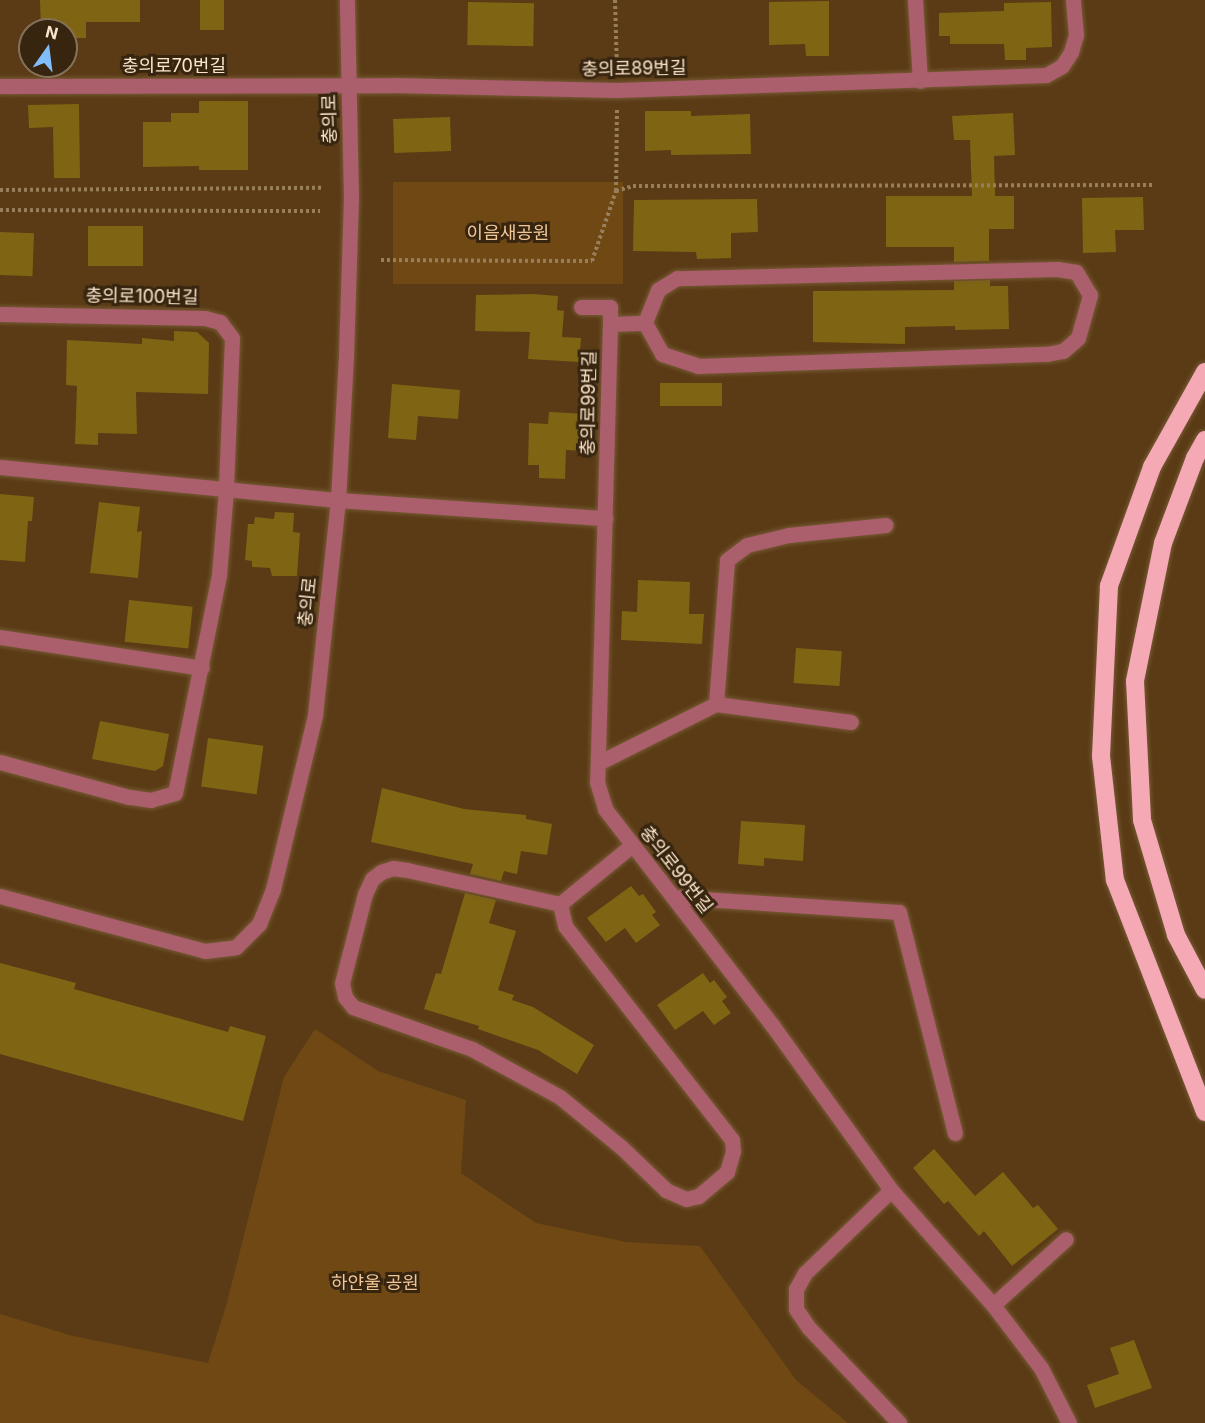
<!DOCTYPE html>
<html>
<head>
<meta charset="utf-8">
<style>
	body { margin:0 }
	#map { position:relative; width:1205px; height:1423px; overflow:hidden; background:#5a3b15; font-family:Inter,"Noto Sans KR",sans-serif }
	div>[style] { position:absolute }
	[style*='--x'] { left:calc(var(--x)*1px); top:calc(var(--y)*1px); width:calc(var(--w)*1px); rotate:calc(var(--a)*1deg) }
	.green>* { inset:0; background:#6f4814; transform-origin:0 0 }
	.building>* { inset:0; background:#7f6513; transform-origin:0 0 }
	.path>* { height:4px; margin-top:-2px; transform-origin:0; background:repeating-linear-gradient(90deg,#997e5c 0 3px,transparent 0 6px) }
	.roads { filter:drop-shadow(0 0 2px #775a36) drop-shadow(0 0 2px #775a36) }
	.minor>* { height:15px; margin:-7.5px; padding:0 7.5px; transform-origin:7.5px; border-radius:7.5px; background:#ab5e6c }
	.highway>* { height:18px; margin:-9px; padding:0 9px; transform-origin:9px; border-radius:9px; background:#f5a9b5 }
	span { translate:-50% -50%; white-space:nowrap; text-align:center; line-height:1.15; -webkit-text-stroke:6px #372510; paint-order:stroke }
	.street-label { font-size:18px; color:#fce5cb }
	.park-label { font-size:18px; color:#f0c697 }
	.north { position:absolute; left:18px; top:18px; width:60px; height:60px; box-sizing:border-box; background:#372510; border:2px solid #86725b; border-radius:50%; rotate:14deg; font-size:16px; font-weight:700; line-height:24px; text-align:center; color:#fce5cb }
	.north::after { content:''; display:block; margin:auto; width:21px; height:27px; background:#80bdfa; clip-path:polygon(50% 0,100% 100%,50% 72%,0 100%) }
</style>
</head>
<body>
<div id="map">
	<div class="green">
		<i style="left:393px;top:182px;width:230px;height:102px"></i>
		<i style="clip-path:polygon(315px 1029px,378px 1071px,466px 1100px,461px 1173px,536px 1223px,626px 1242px,700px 1246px,796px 1380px,848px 1423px,0 1423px,0 1314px,73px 1336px,208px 1363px,226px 1306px,284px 1077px)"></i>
	</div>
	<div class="building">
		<i style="clip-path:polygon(40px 0,140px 0,140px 22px,86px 22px,86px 38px,66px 38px,66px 30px,41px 30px)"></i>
		<i style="left:200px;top:0;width:24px;height:30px"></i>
		<i style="clip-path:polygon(829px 1px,829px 56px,806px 56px,805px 44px,769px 45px,769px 2px)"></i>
		<i style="left:468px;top:2px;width:66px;height:43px;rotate:1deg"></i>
		<i style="clip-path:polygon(1051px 2px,1052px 47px,1026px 48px,1026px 60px,1005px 60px,1004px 44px,950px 44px,950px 36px,939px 36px,939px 13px,1004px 11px,1004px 3px)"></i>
		<i style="clip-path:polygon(199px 101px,248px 101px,248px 170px,199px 170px,199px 166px,143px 167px,143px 122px,171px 122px,171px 113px,199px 113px)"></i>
		<i style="clip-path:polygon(79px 104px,80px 178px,54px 178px,53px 127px,29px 128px,28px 105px)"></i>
		<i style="clip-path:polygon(645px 111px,691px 111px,691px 116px,750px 114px,751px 154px,671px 155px,671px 150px,645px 151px)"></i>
		<i style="clip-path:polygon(1013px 113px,1015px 155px,994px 156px,995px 196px,1014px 196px,1014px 229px,989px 229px,989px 261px,954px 262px,954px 247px,886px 247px,886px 196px,972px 196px,970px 140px,954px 140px,952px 116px)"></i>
		<i style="left:450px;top:117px;width:34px;height:57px;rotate:88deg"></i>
		<i style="clip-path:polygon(1143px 197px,1144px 230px,1115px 230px,1116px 252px,1083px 253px,1082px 198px)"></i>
		<i style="clip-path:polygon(757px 199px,758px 232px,731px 233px,731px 258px,697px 259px,696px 252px,633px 251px,634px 200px)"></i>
		<i style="left:88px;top:226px;width:55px;height:40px"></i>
		<i style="left:0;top:232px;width:34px;height:43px;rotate:2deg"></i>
		<i style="clip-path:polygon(990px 280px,990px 286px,1008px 286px,1009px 329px,955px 330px,955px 326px,905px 327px,905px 344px,813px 342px,813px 291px,954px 290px,954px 281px)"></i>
		<i style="clip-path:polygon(533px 294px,558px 296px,557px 310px,564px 311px,562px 337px,581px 338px,579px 362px,528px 359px,530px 332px,475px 331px,476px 295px)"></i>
		<i style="clip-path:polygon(174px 331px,197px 332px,209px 343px,208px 394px,136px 392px,137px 434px,98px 433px,98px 445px,75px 444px,77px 386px,66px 385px,67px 340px,142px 344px,142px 338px,174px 341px)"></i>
		<i style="left:660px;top:383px;width:62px;height:23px"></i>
		<i style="clip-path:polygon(392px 384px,460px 390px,458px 419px,418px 416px,416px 440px,388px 438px)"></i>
		<i style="clip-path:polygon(549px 412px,587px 414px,586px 451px,566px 450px,565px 479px,539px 478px,539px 465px,528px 465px,529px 423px,548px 424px)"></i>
		<i style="clip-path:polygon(0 494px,34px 497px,32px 521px,28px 521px,25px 562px,0 560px)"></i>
		<i style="clip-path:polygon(99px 502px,140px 507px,137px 532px,142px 531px,138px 578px,90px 573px)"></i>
		<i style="clip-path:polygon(275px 512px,294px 513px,293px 532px,300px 533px,297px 576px,272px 576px,270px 568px,252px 567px,252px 561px,245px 560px,248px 524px,254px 524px,255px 517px,274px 519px)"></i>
		<i style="clip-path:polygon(638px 580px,690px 582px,689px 614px,704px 614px,702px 644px,621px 640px,622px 611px,637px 612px)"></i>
		<i style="left:129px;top:600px;width:64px;height:42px;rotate:6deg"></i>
		<i style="left:796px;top:648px;width:46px;height:35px;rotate:4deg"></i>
		<i style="clip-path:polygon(100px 721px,169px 734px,163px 766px,155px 771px,92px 759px)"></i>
		<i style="left:208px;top:738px;width:56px;height:49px;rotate:8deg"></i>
		<i style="clip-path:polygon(382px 788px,464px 809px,526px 815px,526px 819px,552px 824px,547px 855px,521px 851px,517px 874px,504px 871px,501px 881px,470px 874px,473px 864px,371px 842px)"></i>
		<i style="clip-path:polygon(741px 821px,805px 825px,803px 861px,764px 858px,764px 866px,738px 864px)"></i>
		<i style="clip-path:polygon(631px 886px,639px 896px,643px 894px,656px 912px,652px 915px,660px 925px,636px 943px,625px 928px,606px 942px,587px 918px)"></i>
		<i style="clip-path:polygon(465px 893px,496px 900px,489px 923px,516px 931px,498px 990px,514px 995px,512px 1000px,533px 1007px,594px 1045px,577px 1074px,538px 1050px,478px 1029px,479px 1026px,424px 1009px,436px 973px,441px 974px)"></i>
		<i style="clip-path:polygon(0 963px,76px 983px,74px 989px,228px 1032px,230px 1026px,266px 1036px,243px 1121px,0 1054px)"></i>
		<i style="clip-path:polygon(703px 973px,710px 983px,714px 980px,727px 997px,722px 1001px,731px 1013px,714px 1025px,703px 1011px,675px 1030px,657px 1005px)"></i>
		<i style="clip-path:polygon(934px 1149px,975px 1196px,1003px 1172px,1033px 1208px,1038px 1205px,1058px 1229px,1012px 1266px,984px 1231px,979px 1236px,948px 1201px,944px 1204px,913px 1168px)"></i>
		<i style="clip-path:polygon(1134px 1340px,1152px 1388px,1095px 1408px,1087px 1385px,1119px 1374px,1110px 1348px)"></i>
	</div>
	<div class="path">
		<i style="--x:615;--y:0;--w:70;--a:88.4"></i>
		<i style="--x:0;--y:190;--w:321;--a:-0.4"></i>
		<i style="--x:616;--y:191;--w:18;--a:-16"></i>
		<i style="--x:633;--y:186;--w:521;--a:-0.11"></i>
		<i style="--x:0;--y:210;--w:320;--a:0.2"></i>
		<i style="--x:381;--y:260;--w:211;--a:0.3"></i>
		<i style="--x:592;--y:261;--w:74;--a:-71.1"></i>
		<i style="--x:616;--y:191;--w:81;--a:-89.3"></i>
	</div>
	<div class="roads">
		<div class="minor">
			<i style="--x:915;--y:0;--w:81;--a:86.5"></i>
			<i style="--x:0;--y:86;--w:393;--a:-0.1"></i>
			<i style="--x:393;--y:85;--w:224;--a:1.3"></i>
			<i style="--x:617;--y:90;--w:429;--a:-2"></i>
			<i style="--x:1046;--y:75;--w:18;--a:-29"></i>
			<i style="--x:1062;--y:66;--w:17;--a:-57"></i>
			<i style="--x:1071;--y:52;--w:18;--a:-74"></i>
			<i style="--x:1076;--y:35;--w:35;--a:-95"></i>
			<i style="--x:581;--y:307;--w:29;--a:0"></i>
			<i style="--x:610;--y:307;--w:17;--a:90"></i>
			<i style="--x:610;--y:324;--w:35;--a:-2"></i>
			<i style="--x:645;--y:323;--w:35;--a:61"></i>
			<i style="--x:662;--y:354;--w:38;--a:18"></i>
			<i style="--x:698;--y:366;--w:349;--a:-2"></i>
			<i style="--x:1047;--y:354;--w:16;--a:-11"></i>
			<i style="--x:1063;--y:351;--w:20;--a:-41"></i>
			<i style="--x:1078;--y:338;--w:45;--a:-74.4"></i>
			<i style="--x:1090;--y:295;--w:27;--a:-121"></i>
			<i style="--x:1076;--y:272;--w:19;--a:-171"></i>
			<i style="--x:1057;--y:269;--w:380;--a:178.6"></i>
			<i style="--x:677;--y:278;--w:22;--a:148"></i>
			<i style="--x:658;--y:290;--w:35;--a:112"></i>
			<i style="--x:0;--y:314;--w:205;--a:1.1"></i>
			<i style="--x:205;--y:318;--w:16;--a:15"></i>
			<i style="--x:220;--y:322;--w:20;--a:53"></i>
			<i style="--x:232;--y:338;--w:152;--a:92.3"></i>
			<i style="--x:226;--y:490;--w:85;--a:94.7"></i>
			<i style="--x:219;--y:575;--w:222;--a:101.4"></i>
			<i style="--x:175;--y:793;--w:25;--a:164"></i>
			<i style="--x:151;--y:800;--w:22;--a:-172"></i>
			<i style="--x:129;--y:797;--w:134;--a:-164.8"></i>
			<i style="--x:610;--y:324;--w:458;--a:91.6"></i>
			<i style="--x:597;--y:782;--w:28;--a:73"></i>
			<i style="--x:605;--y:809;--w:273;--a:52.3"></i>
			<i style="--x:772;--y:1025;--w:203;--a:54.2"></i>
			<i style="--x:891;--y:1190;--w:154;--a:48.4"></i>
			<i style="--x:993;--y:1305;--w:79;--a:52.7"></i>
			<i style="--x:1041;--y:1368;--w:62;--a:63"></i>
			<i style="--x:0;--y:467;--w:340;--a:5.6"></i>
			<i style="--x:338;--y:500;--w:268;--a:3.9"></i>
			<i style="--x:0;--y:637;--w:204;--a:8.7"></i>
			<i style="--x:716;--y:704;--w:144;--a:-85.6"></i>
			<i style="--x:727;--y:560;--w:25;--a:-37"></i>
			<i style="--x:747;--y:545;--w:43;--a:-13.4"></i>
			<i style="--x:789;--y:535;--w:97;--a:-5.9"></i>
			<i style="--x:598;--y:763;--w:132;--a:-26.6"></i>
			<i style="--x:716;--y:704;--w:136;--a:7.6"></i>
			<i style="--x:0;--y:896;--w:212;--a:15"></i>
			<i style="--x:205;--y:951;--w:31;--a:-7"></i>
			<i style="--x:236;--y:947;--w:33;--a:-45"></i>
			<i style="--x:259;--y:924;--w:38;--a:-68"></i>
			<i style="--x:273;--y:889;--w:179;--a:-76.4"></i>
			<i style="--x:315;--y:715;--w:216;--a:-83.9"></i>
			<i style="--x:338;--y:500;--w:144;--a:-86.8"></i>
			<i style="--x:346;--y:356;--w:158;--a:-88.2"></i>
			<i style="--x:351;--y:198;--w:198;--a:-91.2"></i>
			<i style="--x:673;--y:897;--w:226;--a:3.8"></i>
			<i style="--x:899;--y:912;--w:228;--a:75.8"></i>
			<i style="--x:560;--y:904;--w:23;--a:77"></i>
			<i style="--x:565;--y:926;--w:271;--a:52"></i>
			<i style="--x:732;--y:1140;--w:11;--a:85"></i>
			<i style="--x:733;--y:1151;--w:22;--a:106"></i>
			<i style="--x:727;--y:1172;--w:38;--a:140"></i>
			<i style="--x:698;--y:1196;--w:12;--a:166"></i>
			<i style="--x:686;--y:1199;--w:22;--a:-156"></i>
			<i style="--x:666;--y:1190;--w:62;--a:-136.3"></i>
			<i style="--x:621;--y:1147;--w:79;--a:-140.7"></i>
			<i style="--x:560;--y:1097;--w:100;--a:-151.4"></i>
			<i style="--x:472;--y:1049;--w:126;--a:-160.6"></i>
			<i style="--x:353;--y:1007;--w:13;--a:-129"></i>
			<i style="--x:345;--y:997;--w:14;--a:-102"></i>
			<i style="--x:342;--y:983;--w:92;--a:-75.5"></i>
			<i style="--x:365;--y:894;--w:17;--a:-65"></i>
			<i style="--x:372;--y:879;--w:11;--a:-38"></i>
			<i style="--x:381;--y:872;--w:13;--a:-18"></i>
			<i style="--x:393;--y:868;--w:14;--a:8"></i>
			<i style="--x:407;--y:870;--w:157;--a:12.5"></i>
			<i style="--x:560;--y:904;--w:93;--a:-39.3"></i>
			<i style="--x:891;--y:1190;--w:120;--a:136"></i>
			<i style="--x:805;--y:1273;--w:18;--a:119"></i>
			<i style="--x:796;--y:1289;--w:20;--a:90"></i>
			<i style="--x:796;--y:1309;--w:23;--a:56"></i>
			<i style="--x:809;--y:1328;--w:131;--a:46.5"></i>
			<i style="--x:993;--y:1305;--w:98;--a:-42.1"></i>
		</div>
		<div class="highway">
			<i style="--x:1205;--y:372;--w:109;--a:119.2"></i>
			<i style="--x:1152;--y:467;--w:127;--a:109.9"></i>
			<i style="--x:1109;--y:586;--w:170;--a:92.7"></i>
			<i style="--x:1101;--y:756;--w:125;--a:83.6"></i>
			<i style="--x:1115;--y:880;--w:249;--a:68.8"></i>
			<i style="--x:1205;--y:440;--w:21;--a:119"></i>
			<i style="--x:1195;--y:458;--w:91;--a:110.6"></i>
			<i style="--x:1163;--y:543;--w:141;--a:101.5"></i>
			<i style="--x:1135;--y:681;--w:139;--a:87.1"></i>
			<i style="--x:1142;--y:820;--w:120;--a:73.5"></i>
			<i style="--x:1176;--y:935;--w:62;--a:62.2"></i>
		</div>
	</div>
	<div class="street-label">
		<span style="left:174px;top:66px">충의로70번길</span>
		<span style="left:634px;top:69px;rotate:-1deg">충의로89번길</span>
		<span style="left:330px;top:119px;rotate:-91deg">충의로</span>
		<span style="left:142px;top:297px;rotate:1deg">충의로100번길</span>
		<span style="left:589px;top:403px;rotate:-89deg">충의로99번길</span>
		<span style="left:308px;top:602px;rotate:-84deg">충의로</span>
		<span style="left:676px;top:870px;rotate:52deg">충의로99번길</span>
	</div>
	<div class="park-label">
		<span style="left:508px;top:233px">이음새공원</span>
		<span style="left:375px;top:1283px">하얀울 공원</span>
	</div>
	<div class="north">N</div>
</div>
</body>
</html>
